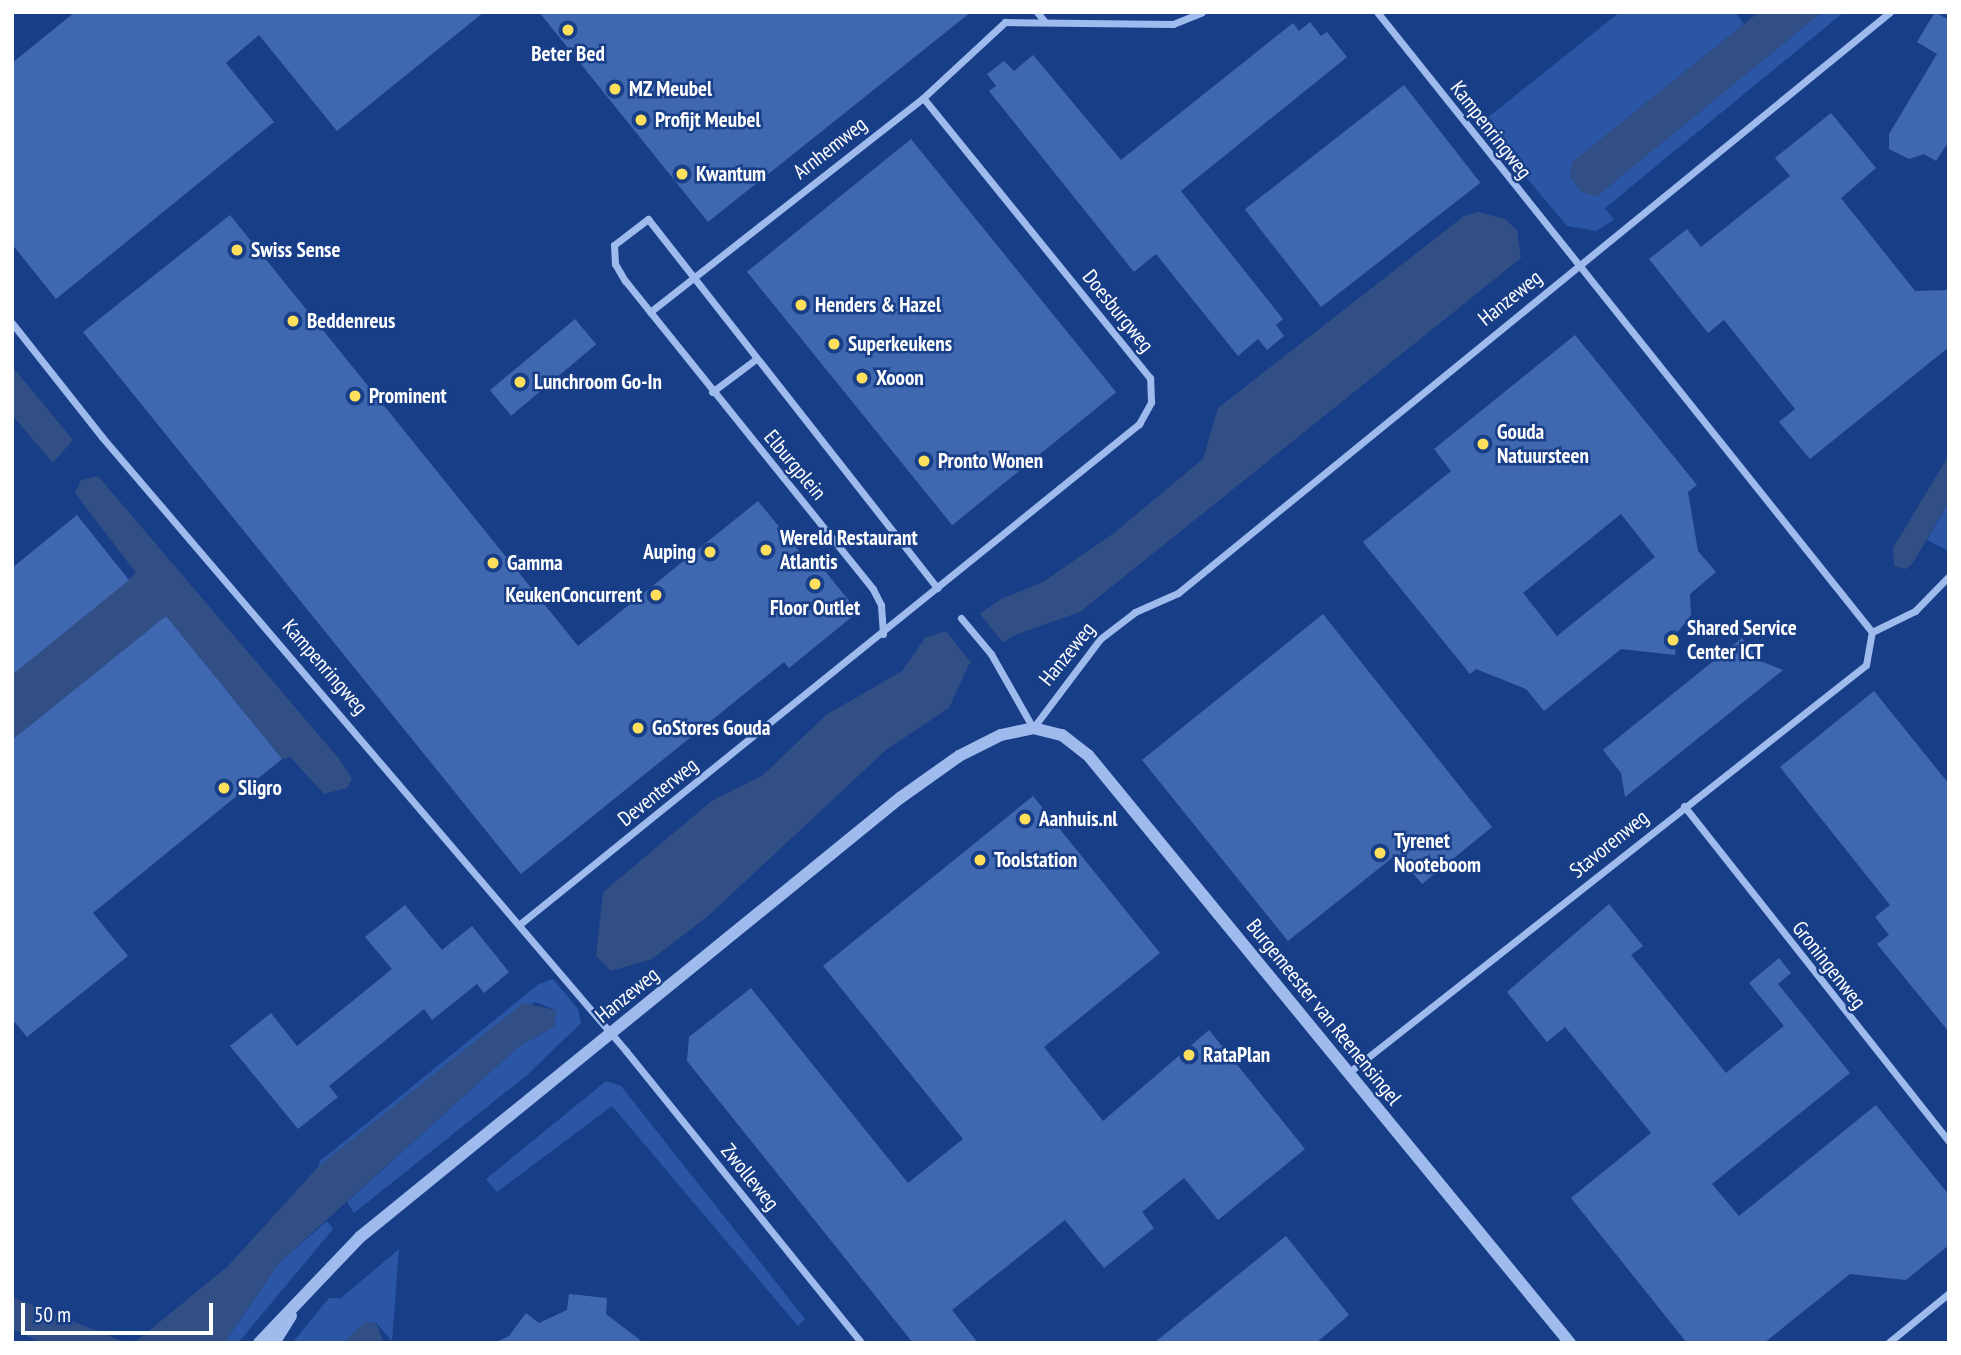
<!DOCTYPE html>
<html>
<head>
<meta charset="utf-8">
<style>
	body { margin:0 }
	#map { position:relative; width:1961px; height:1355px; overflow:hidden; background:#183e87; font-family:"PT Sans Narrow",sans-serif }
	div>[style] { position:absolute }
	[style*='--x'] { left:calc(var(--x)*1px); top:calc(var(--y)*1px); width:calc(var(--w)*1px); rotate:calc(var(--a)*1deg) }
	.green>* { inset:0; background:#2b56a6 }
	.water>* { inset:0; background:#314e85 }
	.pier>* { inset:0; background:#183e87 }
	.building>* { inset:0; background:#4068b1; transform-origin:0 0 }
	.minor>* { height:7px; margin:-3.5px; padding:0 3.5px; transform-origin:3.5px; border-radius:3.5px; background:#9fbbed }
	.tertiary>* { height:12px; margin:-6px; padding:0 6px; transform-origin:6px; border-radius:6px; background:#9fbbed }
	.dots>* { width:19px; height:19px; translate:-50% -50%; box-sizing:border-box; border:4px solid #183e87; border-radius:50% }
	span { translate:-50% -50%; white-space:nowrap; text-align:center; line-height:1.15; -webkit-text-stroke:5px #183e87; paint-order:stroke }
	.poi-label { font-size:21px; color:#fff; font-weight:700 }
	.left { translate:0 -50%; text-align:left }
	.right { translate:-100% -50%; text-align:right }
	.street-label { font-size:21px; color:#fff }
	.frame { position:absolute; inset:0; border:14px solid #fff; pointer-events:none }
	.scale { position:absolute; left:21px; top:1303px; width:192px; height:32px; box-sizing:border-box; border:4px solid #fff; border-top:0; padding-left:9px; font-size:21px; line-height:24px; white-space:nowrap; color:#fff; -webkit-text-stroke:5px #183e87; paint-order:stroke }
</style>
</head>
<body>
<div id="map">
	<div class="green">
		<i style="clip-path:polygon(1620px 12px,1735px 12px,1744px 24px,1573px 162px,1596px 196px,1822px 12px,1844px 12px,1605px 208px,1614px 220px,1596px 231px,1567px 226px,1488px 132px,1487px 118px)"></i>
		<i style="clip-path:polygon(1949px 501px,1949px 551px,1927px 540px)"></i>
		<i style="clip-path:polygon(553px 979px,578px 1009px,581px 1023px,527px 1075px,354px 1213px,347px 1202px,518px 1047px,554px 1027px,556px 1010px,535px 1002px,323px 1167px,318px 1167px,320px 1161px,539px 984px)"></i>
		<i style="clip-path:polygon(606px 1081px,621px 1086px,805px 1319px,798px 1326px,612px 1106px,497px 1192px,486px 1179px)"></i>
		<i style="clip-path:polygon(327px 1221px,333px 1229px,238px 1343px,224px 1343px,280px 1262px)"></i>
		<i style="clip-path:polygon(399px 1249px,392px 1341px,376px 1323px,344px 1343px,292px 1343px,329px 1298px,341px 1298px)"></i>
	</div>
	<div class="water">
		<i style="clip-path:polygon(1759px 12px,1822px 12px,1596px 197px,1580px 191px,1570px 177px,1572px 162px)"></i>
		<i style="clip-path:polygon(1479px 212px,1505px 219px,1517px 230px,1521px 258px,1080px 612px,1015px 635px,969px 664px,949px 708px,886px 750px,707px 917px,652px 959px,611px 971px,596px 956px,603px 892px,713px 800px,763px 775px,826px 715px,902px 671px,925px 638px,965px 624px,1001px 599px,1043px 582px,1114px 533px,1203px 459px,1218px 408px,1464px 216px)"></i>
		<i style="clip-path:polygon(12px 366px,73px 440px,53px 463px,12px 415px)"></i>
		<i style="clip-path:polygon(1949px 455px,1949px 501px,1913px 563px,1906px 569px,1894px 566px,1893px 548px)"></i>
		<i style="clip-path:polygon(98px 476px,340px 760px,352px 779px,347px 788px,324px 794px,290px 757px,282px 759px,166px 616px,12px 740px,12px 675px,136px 573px,75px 493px,81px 480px)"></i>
		<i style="clip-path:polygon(523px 1003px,556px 1010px,554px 1027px,518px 1047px,280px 1262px,224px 1343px,134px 1343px,228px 1266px,318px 1167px)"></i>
		<i style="clip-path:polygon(12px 1297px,127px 1343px,43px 1343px,12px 1329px)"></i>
		<i style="clip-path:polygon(364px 1322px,376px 1323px,384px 1343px,344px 1343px)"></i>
	</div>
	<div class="pier">
		<i style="clip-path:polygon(977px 610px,1004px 644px,973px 665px,945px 630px)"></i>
	</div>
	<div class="building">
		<i style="clip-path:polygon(75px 12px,484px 12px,337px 131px,259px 35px,226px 63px,274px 122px,56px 299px,12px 244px,12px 63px)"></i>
		<i style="clip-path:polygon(539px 12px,971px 12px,708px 222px)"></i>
		<i style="clip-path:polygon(1935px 12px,1949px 20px,1949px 141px,1936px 161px,1924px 154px,1909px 159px,1889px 149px,1889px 134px,1937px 54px,1917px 42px)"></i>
		<i style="clip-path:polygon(1310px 22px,1321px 36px,1327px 32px,1347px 57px,1181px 191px,1283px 319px,1276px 325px,1284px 336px,1267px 350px,1258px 339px,1238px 356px,1156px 254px,1134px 272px,989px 91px,996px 86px,987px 74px,1004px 61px,1014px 71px,1033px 55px,1121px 160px,1293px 23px,1299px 31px)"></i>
		<i style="left:1404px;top:85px;width:124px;height:202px;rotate:52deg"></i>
		<i style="clip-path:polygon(1831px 113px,1876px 168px,1841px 198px,1915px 291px,1949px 290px,1949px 347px,1810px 459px,1779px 422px,1795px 409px,1724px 320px,1708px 333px,1649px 259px,1687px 229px,1701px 247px,1751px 207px,1790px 176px,1775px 158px)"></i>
		<i style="left:911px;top:139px;width:326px;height:211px;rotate:51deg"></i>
		<i style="clip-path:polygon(230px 215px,578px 646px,758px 501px,811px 566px,817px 561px,858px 612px,789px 668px,784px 662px,521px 874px,83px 332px)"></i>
		<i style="left:575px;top:319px;width:33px;height:111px;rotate:50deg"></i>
		<i style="clip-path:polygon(evenodd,1575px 335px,1697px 485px,1688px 492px,1698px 551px,1716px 572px,1690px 594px,1691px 615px,1677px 633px,1675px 655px,1621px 649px,1544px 711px,1526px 689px,1476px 669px,1470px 674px,1363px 542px,1451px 471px,1434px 449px,1575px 335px,1621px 514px,1655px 557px,1557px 636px,1523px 593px,1621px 514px)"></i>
		<i style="clip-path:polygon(77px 515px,129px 580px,12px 675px,12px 568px)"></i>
		<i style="clip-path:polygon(1323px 614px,1492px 827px,1422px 884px,1397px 854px,1288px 941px,1142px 760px)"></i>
		<i style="clip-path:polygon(166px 616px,282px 759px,93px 913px,128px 956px,27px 1037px,12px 1019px,12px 740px)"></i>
		<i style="clip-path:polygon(1742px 638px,1760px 661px,1783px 670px,1625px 797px,1621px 773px,1603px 750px)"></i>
		<i style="clip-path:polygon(1874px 691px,1949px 784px,1949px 1032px,1877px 944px,1889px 935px,1875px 917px,1890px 905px,1780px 767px)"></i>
		<i style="clip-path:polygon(1033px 796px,1160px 953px,1044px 1047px,1103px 1121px,1209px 1030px,1305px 1149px,1218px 1220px,1184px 1178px,1142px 1212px,1154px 1228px,1104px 1268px,1065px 1220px,952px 1310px,978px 1343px,913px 1343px,687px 1061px,689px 1037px,751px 988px,908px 1183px,963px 1139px,823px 966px)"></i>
		<i style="clip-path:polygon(1609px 904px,1643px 946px,1631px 955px,1726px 1073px,1784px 1026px,1749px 983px,1779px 958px,1791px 973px,1778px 984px,1850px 1073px,1712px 1184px,1739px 1216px,1876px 1105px,1949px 1195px,1949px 1245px,1906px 1280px,1850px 1274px,1764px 1343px,1687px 1343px,1571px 1198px,1651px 1133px,1565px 1027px,1547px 1042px,1507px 992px)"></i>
		<i style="clip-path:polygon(405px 905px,442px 950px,472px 926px,509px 972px,484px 993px,477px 984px,432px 1020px,424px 1009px,329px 1086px,338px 1097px,298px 1129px,230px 1046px,271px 1013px,297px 1046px,392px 969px,365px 937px)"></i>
		<i style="clip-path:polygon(1286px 1236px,1349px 1315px,1316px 1343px,1154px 1343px)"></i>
		<i style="clip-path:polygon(569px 1294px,607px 1298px,606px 1314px,644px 1343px,494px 1343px,509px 1336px,526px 1313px,539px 1323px,567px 1310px)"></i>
	</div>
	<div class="minor">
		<i style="--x:1037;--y:12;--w:13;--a:51"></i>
		<i style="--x:650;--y:312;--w:347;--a:-38.1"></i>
		<i style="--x:12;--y:323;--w:145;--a:51.7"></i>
		<i style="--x:102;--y:437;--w:807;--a:49.52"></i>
		<i style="--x:626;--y:1051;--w:375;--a:51.1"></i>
		<i style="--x:712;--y:392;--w:55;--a:-36.9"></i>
		<i style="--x:961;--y:618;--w:47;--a:50.2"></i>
		<i style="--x:991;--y:654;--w:85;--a:60.4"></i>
		<i style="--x:1033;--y:728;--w:111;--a:-53"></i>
		<i style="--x:1100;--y:639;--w:44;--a:-37.6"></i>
		<i style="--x:1135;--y:612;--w:47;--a:-23.8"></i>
		<i style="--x:1178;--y:593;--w:919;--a:-39.21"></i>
		<i style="--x:1872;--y:632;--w:48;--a:-26"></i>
		<i style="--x:1915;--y:611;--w:49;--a:-45.8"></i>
		<i style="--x:883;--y:634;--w:29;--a:-94"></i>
		<i style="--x:881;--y:605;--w:18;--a:-117"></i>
		<i style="--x:873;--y:589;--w:395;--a:-128.8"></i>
		<i style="--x:625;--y:281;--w:20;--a:-120"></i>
		<i style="--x:615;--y:264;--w:19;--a:-93"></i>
		<i style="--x:614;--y:245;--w:43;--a:-37.4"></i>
		<i style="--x:648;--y:219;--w:469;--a:51.9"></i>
		<i style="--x:1684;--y:806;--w:428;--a:51.7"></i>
		<i style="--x:520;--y:924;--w:796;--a:-38.93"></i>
		<i style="--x:1139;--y:424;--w:25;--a:-61"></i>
		<i style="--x:1151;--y:402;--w:24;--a:-92"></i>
		<i style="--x:1150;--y:378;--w:360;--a:-129"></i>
		<i style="--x:923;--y:98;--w:112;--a:-42.8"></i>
		<i style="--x:1005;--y:22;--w:168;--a:0.7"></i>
		<i style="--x:1173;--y:24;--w:31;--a:-22"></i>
		<i style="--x:1348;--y:1073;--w:659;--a:-38.23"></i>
		<i style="--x:1866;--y:665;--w:34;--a:-80"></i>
		<i style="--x:1872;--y:632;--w:793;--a:-128.6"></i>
		<i style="--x:1888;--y:1343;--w:79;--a:-39.3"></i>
	</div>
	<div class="tertiary">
		<i style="--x:259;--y:1343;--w:146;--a:-46.4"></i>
		<i style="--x:360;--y:1237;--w:696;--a:-39.11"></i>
		<i style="--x:900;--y:798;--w:72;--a:-35.4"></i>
		<i style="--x:959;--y:756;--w:47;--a:-26.6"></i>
		<i style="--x:1001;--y:735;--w:33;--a:-12"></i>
		<i style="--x:1033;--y:728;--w:30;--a:14"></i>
		<i style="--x:1062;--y:735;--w:33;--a:38"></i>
		<i style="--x:1088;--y:755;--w:760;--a:50.66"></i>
		<i style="--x:274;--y:1343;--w:32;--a:-58"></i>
	</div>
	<div class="dots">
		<i style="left:568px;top:30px;background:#ffdf5b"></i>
		<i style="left:615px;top:89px;background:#ffdf5b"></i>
		<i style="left:641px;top:120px;background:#ffdf5b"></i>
		<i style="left:682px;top:174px;background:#ffdf5b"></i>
		<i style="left:237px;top:250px;background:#ffdf5b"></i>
		<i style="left:801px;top:305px;background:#ffdf5b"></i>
		<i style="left:293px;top:321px;background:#ffdf5b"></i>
		<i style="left:834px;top:344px;background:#ffdf5b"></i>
		<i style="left:862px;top:378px;background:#ffdf5b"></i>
		<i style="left:520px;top:382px;background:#ffdf5b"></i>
		<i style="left:355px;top:396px;background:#ffdf5b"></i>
		<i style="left:1483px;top:444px;background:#ffdf5b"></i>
		<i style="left:924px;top:461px;background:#ffdf5b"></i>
		<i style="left:766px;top:550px;background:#ffdf5b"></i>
		<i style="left:710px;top:552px;background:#ffdf5b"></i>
		<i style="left:493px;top:563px;background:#ffdf5b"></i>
		<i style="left:815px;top:584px;background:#ffdf5b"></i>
		<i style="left:656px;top:595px;background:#ffdf5b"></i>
		<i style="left:1673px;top:640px;background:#ffdf5b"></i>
		<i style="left:638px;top:728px;background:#ffdf5b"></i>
		<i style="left:224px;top:788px;background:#ffdf5b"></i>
		<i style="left:1025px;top:819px;background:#ffdf5b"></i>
		<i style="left:1380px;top:853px;background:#ffdf5b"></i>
		<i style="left:980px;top:860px;background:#ffdf5b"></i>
		<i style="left:1189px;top:1055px;background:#ffdf5b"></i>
	</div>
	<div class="poi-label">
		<span style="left:568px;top:54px">Beter Bed</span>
		<span class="left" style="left:629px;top:89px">MZ Meubel</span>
		<span class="left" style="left:655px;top:120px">Profijt Meubel</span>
		<span class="left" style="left:696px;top:174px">Kwantum</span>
		<span class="left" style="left:251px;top:250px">Swiss Sense</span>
		<span class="left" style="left:815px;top:305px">Henders &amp; Hazel</span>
		<span class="left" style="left:307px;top:321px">Beddenreus</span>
		<span class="left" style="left:848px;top:344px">Superkeukens</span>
		<span class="left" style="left:876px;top:378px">Xooon</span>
		<span class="left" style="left:534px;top:382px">Lunchroom Go-In</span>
		<span class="left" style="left:369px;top:396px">Prominent</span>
		<span class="left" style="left:1497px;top:444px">Gouda<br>Natuursteen</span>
		<span class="left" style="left:938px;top:461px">Pronto Wonen</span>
		<span class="left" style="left:780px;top:550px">Wereld Restaurant<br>Atlantis</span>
		<span class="right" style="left:696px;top:552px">Auping</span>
		<span class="left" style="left:507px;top:563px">Gamma</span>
		<span class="right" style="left:642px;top:595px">KeukenConcurrent</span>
		<span style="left:815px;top:608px">Floor Outlet</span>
		<span class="left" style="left:1687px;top:640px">Shared Service<br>Center ICT</span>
		<span class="left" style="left:652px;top:728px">GoStores Gouda</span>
		<span class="left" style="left:238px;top:788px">Sligro</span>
		<span class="left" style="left:1039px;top:819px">Aanhuis.nl</span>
		<span class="left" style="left:1394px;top:853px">Tyrenet<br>Nooteboom</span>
		<span class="left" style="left:994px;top:860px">Toolstation</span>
		<span class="left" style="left:1203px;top:1055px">RataPlan</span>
	</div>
	<div class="street-label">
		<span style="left:1491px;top:130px;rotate:52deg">Kampenringweg</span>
		<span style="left:830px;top:148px;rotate:-38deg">Arnhemweg</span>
		<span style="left:1510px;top:298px;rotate:-39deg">Hanzeweg</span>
		<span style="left:1118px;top:311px;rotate:51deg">Doesburgweg</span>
		<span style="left:795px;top:465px;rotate:50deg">Elburgplein</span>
		<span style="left:1067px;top:654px;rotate:-51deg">Hanzeweg</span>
		<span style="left:325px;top:667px;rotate:49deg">Kampenringweg</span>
		<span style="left:658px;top:792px;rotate:-39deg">Deventerweg</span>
		<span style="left:1609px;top:844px;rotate:-39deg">Stavorenweg</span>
		<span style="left:1829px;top:965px;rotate:52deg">Groningenweg</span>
		<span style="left:627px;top:995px;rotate:-39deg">Hanzeweg</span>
		<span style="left:1324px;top:1012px;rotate:51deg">Burgemeester van Reenensingel</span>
		<span style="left:750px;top:1177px;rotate:51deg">Zwolleweg</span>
	</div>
	<div class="frame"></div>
	<div class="scale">50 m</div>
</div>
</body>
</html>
